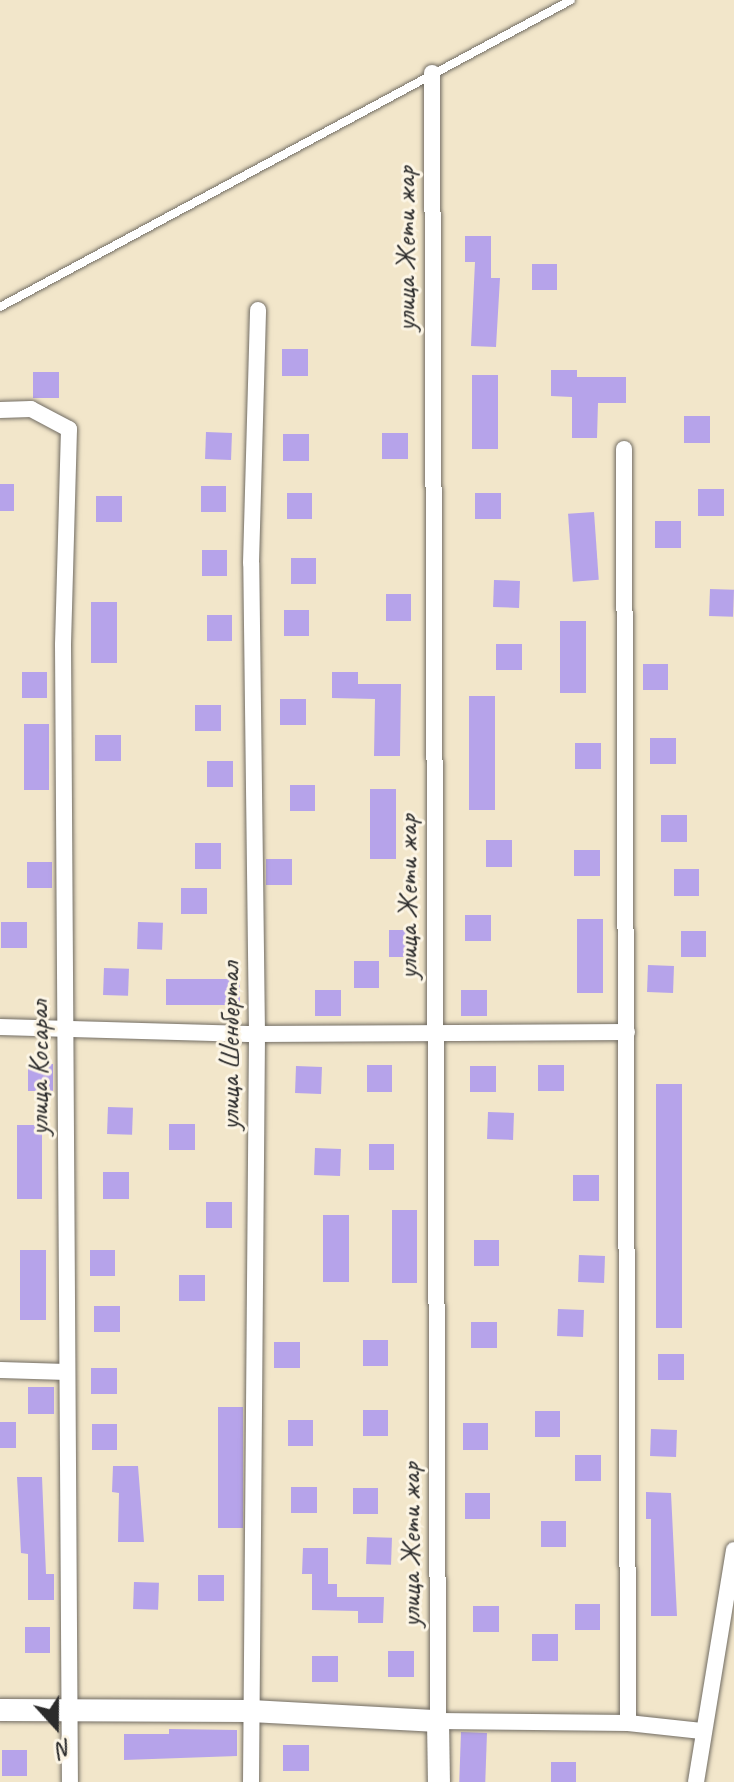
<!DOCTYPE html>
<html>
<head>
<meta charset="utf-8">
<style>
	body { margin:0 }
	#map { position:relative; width:734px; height:1782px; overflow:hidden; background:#f2e6ca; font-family:Caveat,sans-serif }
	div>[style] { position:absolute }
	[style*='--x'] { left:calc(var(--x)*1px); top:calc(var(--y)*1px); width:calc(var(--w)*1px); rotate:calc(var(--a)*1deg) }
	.building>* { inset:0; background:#b6a3ea; transform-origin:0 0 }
	.roads { filter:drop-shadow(0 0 2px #716c63) drop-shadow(0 0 2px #716c63) }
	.lane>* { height:8px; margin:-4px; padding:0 4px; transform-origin:4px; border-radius:4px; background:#fff }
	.street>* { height:16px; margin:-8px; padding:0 8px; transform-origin:8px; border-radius:8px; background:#fff }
	.secondary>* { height:22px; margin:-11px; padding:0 11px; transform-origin:11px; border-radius:11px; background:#fff }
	span { translate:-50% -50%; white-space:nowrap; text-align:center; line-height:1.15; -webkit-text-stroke:6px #fcf5e5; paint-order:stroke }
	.street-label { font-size:28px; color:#2b2b2b }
	.north { position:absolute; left:16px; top:1686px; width:80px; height:80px; -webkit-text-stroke:6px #fcf5e5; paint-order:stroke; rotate:159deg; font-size:22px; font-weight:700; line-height:32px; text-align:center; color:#2b2b2b }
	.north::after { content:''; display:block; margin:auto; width:28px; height:36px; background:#2b2b2b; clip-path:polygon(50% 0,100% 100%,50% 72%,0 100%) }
</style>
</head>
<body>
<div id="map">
	<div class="building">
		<i style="clip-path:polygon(465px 236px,491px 236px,491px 278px,500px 278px,496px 347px,471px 346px,475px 262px,465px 262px)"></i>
		<i style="left:532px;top:264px;width:25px;height:26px"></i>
		<i style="left:282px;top:349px;width:26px;height:27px"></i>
		<i style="clip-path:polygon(551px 370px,577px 370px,577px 377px,626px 377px,626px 403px,598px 403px,597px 438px,572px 438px,572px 397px,551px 396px)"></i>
		<i style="left:33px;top:372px;width:26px;height:26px"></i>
		<i style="left:472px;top:375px;width:26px;height:74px"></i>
		<i style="left:684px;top:416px;width:26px;height:27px"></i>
		<i style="left:206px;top:432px;width:26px;height:27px;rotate:2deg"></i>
		<i style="left:382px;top:433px;width:26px;height:26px"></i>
		<i style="left:283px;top:434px;width:26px;height:27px"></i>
		<i style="left:0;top:484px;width:14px;height:27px"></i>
		<i style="left:201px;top:486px;width:25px;height:26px"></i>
		<i style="left:724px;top:489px;width:27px;height:26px;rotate:90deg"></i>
		<i style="left:287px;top:493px;width:25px;height:26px"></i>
		<i style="left:475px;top:493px;width:26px;height:26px"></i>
		<i style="left:96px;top:496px;width:26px;height:26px"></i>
		<i style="left:594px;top:512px;width:68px;height:26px;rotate:86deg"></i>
		<i style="left:655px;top:521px;width:26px;height:27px"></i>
		<i style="left:202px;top:550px;width:25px;height:26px"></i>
		<i style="left:291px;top:558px;width:25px;height:26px"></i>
		<i style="left:494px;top:580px;width:26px;height:27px;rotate:2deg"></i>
		<i style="left:710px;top:589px;width:24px;height:27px;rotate:2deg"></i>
		<i style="left:386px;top:594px;width:25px;height:27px"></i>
		<i style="left:91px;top:602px;width:26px;height:61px"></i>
		<i style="left:284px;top:610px;width:25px;height:26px"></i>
		<i style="left:207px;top:615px;width:25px;height:26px"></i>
		<i style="left:560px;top:621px;width:26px;height:72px"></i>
		<i style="left:496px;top:644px;width:26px;height:26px"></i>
		<i style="left:643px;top:664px;width:25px;height:26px"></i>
		<i style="left:22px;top:672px;width:25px;height:26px"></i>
		<i style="clip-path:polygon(332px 672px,358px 672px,358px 684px,401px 684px,400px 756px,374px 756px,375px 699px,332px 698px)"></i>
		<i style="left:469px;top:696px;width:26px;height:114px"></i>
		<i style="left:280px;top:699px;width:26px;height:26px"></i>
		<i style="left:195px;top:705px;width:26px;height:26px"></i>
		<i style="left:24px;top:724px;width:25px;height:66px"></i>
		<i style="left:95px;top:735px;width:26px;height:26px"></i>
		<i style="left:650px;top:738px;width:26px;height:26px"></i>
		<i style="left:575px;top:743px;width:26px;height:26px"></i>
		<i style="left:207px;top:761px;width:26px;height:26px"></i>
		<i style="left:290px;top:785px;width:25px;height:26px"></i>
		<i style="left:370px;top:789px;width:26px;height:70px"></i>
		<i style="left:661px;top:815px;width:26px;height:27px"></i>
		<i style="left:486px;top:840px;width:26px;height:27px"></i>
		<i style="left:195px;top:843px;width:26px;height:26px"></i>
		<i style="left:574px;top:850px;width:26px;height:26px"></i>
		<i style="left:266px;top:859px;width:26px;height:26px"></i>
		<i style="left:27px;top:862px;width:25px;height:26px"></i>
		<i style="left:674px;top:869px;width:25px;height:27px"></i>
		<i style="left:181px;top:888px;width:26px;height:26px"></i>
		<i style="left:465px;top:915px;width:26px;height:26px"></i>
		<i style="left:577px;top:919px;width:26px;height:74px"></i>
		<i style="left:1px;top:922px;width:26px;height:26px"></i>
		<i style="left:138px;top:922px;width:25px;height:27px;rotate:2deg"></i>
		<i style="left:389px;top:930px;width:26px;height:27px"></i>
		<i style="left:681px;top:931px;width:25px;height:26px"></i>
		<i style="left:354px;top:961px;width:25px;height:27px"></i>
		<i style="left:648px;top:965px;width:26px;height:27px;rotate:2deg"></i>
		<i style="left:104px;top:968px;width:25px;height:27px;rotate:2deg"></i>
		<i style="left:240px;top:979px;width:26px;height:74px;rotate:90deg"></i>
		<i style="left:315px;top:990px;width:26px;height:26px"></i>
		<i style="left:461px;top:990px;width:26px;height:26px"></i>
		<i style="left:28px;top:1064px;width:25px;height:27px"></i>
		<i style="left:367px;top:1065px;width:25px;height:27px"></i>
		<i style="left:538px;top:1065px;width:26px;height:26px"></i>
		<i style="left:296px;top:1066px;width:26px;height:27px;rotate:2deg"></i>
		<i style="left:470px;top:1066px;width:26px;height:26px"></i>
		<i style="left:656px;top:1084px;width:26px;height:244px"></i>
		<i style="left:108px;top:1107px;width:25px;height:27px;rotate:2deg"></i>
		<i style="left:488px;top:1112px;width:26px;height:27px;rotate:2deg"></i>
		<i style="left:169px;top:1124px;width:26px;height:26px"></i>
		<i style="left:17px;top:1125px;width:25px;height:74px"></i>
		<i style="left:369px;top:1144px;width:25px;height:26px"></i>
		<i style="left:315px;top:1148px;width:26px;height:27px;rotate:2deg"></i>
		<i style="left:103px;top:1172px;width:26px;height:27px"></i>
		<i style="left:573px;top:1175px;width:26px;height:26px"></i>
		<i style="left:206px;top:1202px;width:26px;height:26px"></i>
		<i style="left:392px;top:1210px;width:25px;height:73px"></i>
		<i style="left:323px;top:1215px;width:26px;height:67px"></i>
		<i style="left:474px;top:1240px;width:25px;height:26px"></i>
		<i style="left:20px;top:1250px;width:26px;height:70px"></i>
		<i style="left:90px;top:1250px;width:25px;height:26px"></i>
		<i style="left:579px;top:1255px;width:26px;height:27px;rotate:2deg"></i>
		<i style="left:179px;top:1275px;width:26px;height:26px"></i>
		<i style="left:94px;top:1306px;width:26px;height:26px"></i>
		<i style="left:558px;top:1309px;width:26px;height:27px;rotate:2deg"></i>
		<i style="left:471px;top:1322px;width:26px;height:26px"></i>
		<i style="left:363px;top:1340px;width:25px;height:26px"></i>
		<i style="left:274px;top:1342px;width:26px;height:26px"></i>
		<i style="left:658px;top:1354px;width:26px;height:26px"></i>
		<i style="left:91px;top:1368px;width:26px;height:26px"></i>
		<i style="left:54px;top:1387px;width:27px;height:26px;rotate:90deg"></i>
		<i style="left:218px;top:1407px;width:25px;height:121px"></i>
		<i style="left:363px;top:1410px;width:25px;height:26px"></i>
		<i style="left:535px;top:1411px;width:25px;height:26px"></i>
		<i style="left:288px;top:1420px;width:25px;height:26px"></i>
		<i style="left:0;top:1422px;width:16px;height:26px"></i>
		<i style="left:463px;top:1423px;width:25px;height:27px"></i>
		<i style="left:92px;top:1424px;width:25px;height:26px"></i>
		<i style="left:651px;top:1429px;width:26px;height:27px;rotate:2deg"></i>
		<i style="left:575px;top:1455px;width:26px;height:26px"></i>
		<i style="clip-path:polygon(113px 1466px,138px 1466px,144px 1542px,118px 1542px,119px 1493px,112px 1492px)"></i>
		<i style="clip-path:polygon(17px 1477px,42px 1477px,46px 1574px,54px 1574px,54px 1600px,28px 1600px,28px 1554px,21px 1553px)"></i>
		<i style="left:291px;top:1487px;width:26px;height:26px"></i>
		<i style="left:353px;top:1488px;width:25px;height:26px"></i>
		<i style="clip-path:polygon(646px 1492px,671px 1493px,677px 1616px,651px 1616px,651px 1519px,646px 1519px)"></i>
		<i style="left:465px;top:1493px;width:25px;height:26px"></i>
		<i style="left:541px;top:1521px;width:25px;height:26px"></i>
		<i style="left:367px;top:1537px;width:25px;height:27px;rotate:2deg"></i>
		<i style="clip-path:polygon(303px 1548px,328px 1548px,328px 1584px,337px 1584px,337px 1597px,384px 1597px,383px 1623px,358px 1623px,358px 1611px,312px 1610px,312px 1574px,302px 1574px)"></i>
		<i style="left:198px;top:1575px;width:26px;height:26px"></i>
		<i style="left:134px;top:1582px;width:25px;height:27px;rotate:2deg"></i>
		<i style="left:575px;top:1604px;width:25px;height:26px"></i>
		<i style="left:473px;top:1606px;width:26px;height:26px"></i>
		<i style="left:25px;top:1627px;width:25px;height:26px"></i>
		<i style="left:532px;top:1634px;width:26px;height:27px"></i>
		<i style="left:388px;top:1651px;width:26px;height:26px"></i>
		<i style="left:312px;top:1656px;width:26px;height:26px"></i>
		<i style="clip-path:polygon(169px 1729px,237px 1730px,237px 1756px,124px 1760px,124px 1734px,169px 1734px)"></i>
		<i style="left:461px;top:1732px;width:26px;height:50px;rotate:2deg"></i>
		<i style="left:283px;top:1745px;width:26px;height:26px"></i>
		<i style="left:2px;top:1750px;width:25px;height:26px"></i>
		<i style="left:551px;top:1762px;width:25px;height:20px"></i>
	</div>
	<div class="roads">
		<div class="lane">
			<i style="--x:0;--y:307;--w:648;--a:-28.26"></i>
		</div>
		<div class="street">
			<i style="--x:432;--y:73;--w:1648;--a:89.79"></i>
			<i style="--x:438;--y:1721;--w:190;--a:0.6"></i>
			<i style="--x:628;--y:1723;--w:74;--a:6.2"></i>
			<i style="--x:0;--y:410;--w:31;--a:-2"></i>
			<i style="--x:31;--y:409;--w:43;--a:27.8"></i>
			<i style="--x:69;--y:429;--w:216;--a:91.6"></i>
			<i style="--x:63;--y:645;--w:1137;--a:89.65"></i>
			<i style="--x:624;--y:449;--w:1274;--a:89.82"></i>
			<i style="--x:0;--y:1027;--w:257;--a:1.6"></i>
			<i style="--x:257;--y:1034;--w:370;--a:-0.3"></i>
			<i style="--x:0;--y:1370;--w:67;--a:1.7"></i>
			<i style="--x:251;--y:1782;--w:748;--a:-89.54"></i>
			<i style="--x:257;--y:1034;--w:471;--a:-90.7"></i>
			<i style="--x:251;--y:563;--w:253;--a:-88.4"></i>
			<i style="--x:696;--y:1782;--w:235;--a:-80.7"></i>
		</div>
		<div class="secondary">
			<i style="--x:0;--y:1710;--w:251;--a:0.2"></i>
			<i style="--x:251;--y:1711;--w:187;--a:3.1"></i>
			<i style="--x:438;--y:1721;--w:61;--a:89.1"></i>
		</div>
	</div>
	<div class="street-label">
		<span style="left:406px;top:249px;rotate:-90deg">улица Жети жар</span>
		<span style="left:408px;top:897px;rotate:-90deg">улица Жети жар</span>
		<span style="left:230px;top:1046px;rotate:-90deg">улица Шенбертал</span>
		<span style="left:39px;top:1068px;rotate:-90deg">улица Косарал</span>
		<span style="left:411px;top:1545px;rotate:-90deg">улица Жети жар</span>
	</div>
	<div class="north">N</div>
</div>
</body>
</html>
